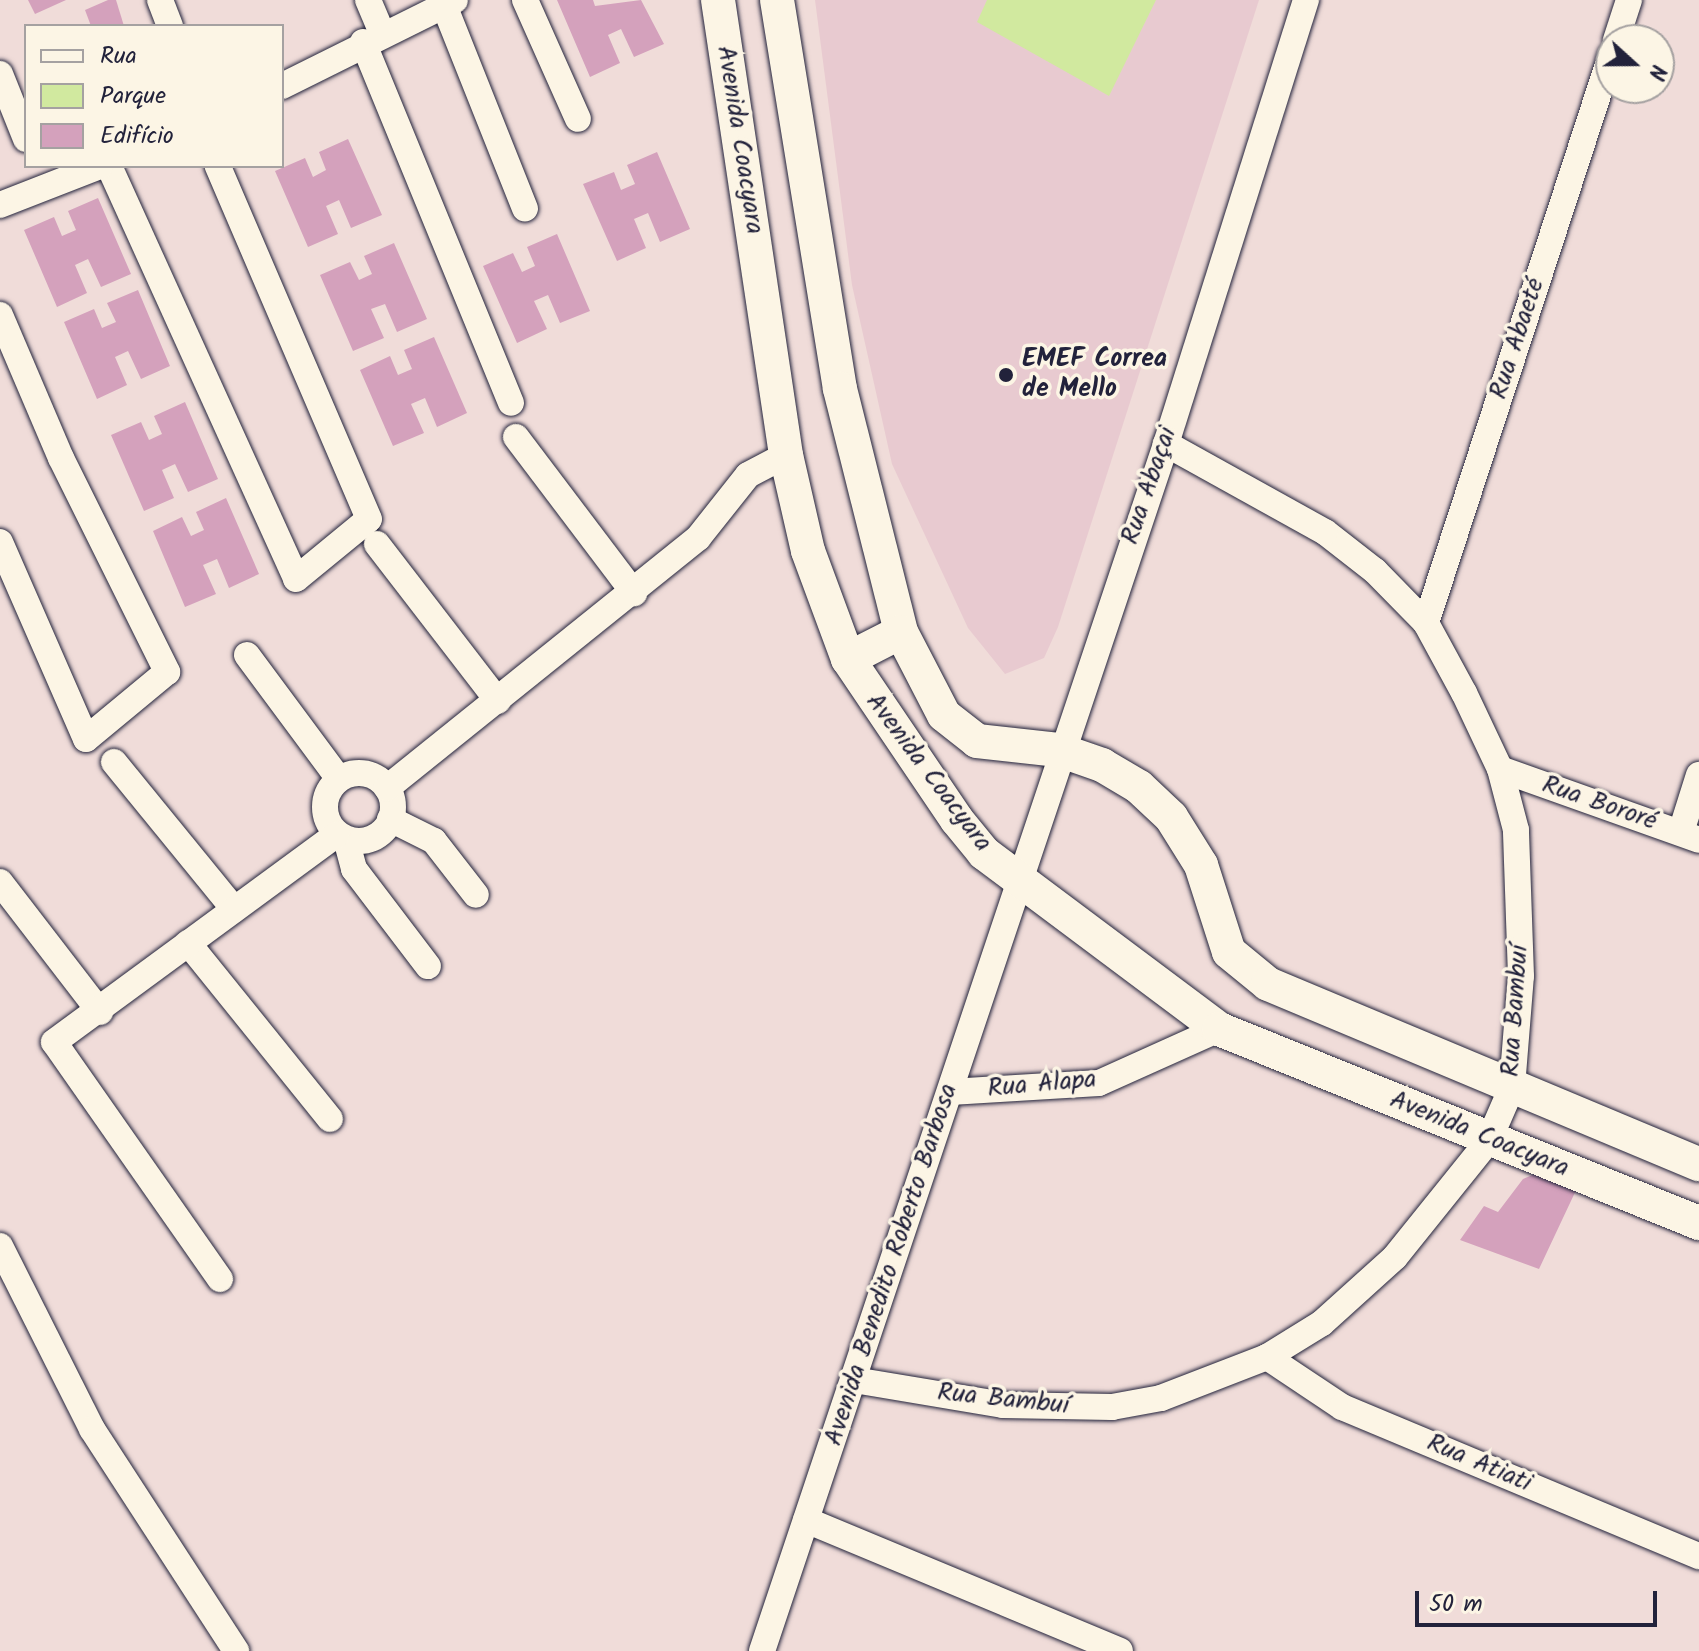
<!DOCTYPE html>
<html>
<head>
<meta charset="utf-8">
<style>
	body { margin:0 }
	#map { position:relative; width:1699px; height:1651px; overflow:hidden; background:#f0dcd9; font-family:Kalam,sans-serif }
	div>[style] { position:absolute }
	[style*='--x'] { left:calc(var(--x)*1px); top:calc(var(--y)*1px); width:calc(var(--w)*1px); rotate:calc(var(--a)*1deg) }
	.built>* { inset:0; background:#e8cad0 }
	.green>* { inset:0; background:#d1e99f }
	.building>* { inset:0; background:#d4a1bc }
	.roads { filter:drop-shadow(0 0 2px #22223b) drop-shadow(0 0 2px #22223b) }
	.minor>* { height:26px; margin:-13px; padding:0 13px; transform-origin:13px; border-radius:13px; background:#fcf5e5 }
	.minor>.ring { margin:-13px; padding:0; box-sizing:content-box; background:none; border:26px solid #fcf5e5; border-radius:50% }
	.tertiary>* { height:34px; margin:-17px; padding:0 17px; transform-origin:17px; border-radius:17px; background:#fcf5e5 }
	.dots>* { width:22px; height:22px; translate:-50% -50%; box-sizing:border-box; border:4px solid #fcf5e5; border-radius:50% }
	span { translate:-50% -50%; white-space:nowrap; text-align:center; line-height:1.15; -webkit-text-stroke:7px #fcf5e5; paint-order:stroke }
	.street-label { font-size:26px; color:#22223b }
	.poi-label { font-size:26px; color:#22223b; font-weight:700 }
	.left { translate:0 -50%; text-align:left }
	.legend { position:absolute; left:24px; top:24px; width:260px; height:144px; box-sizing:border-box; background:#fcf5e5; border:2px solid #a5a1a1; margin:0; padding:10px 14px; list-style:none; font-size:24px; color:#22223b }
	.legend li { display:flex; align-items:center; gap:16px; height:40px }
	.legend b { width:40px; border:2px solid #a5a1a1 }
	.north { position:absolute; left:1595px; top:24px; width:80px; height:80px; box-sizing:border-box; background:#fcf5e5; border:2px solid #a5a1a1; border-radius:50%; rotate:111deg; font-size:22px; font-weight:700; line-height:32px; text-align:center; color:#22223b }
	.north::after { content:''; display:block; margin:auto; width:28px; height:36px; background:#22223b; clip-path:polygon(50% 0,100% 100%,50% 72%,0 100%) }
	.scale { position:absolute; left:1415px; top:1591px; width:242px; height:36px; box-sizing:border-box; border:4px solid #22223b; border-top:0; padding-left:10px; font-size:24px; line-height:28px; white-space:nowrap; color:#22223b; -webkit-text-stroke:6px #fcf5e5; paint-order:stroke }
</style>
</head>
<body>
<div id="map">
	<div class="built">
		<i style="clip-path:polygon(815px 0,1259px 0,1058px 627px,1044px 658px,1005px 674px,968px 628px,892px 464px,852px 285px)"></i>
	</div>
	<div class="green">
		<i style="clip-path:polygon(987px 0,1156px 0,1109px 96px,977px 22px)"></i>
	</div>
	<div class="building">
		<i style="clip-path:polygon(28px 0,66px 0,35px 14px)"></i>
		<i style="clip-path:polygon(108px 0,116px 0,124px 26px,91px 26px,85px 10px)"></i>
		<i style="clip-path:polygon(557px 0,593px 0,595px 6px,641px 0,664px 44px,634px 57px,621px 29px,608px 35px,620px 63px,590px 77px)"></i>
		<i style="clip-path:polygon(348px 139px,382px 215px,351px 228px,339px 200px,326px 206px,338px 234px,308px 247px,275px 171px,305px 158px,313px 177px,326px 170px,319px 152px)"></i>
		<i style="clip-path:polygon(657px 152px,690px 229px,660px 242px,648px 213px,634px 219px,646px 248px,617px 261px,583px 184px,614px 172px,621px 190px,635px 184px,627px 165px)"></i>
		<i style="clip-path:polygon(98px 198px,131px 274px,101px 287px,88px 259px,75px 265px,87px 293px,57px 307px,24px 230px,54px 217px,62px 236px,76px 230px,68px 211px)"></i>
		<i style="clip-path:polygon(557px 234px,590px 311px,560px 323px,548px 295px,534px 301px,547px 329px,517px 343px,483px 266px,513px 253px,522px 272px,535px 266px,527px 247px)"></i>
		<i style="clip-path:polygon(394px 243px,427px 319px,397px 332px,385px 304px,371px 309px,384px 338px,353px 351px,320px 275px,350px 262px,359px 280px,372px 274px,364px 256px)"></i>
		<i style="clip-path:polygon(138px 290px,170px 366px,141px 379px,128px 351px,115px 357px,127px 385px,97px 399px,64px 322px,94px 309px,102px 328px,116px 322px,107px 303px)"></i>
		<i style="clip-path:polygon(434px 337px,467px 413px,437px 427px,425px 398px,411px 404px,424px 433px,393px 446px,360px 370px,390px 356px,398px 375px,412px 369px,404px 350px)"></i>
		<i style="clip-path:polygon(185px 402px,218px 479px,188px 492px,175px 464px,162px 470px,174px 498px,144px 511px,111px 435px,141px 422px,149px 440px,162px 434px,154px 416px)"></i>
		<i style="clip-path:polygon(226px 498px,259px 574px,229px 588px,217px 559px,203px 565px,216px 594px,185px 607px,153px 531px,182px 517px,191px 536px,204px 530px,196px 512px)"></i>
		<i style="clip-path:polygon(1540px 1172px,1578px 1186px,1539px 1269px,1460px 1240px,1484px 1206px,1498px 1212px,1523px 1179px)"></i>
	</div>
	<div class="roads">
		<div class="minor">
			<i style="--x:160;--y:0;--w:28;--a:69"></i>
			<i style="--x:368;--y:0;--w:36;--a:67"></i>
			<i style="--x:525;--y:0;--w:130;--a:66"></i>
			<i style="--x:444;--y:5;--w:219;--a:68.3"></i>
			<i style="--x:1616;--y:40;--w:42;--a:-72"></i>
			<i style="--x:363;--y:42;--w:390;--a:67.7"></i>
			<i style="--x:0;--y:74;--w:70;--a:68.2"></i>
			<i style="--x:282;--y:86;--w:193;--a:-26.4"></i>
			<i style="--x:109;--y:166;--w:453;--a:65.6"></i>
			<i style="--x:296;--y:579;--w:94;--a:-39.4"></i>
			<i style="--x:369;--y:519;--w:384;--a:-113.2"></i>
			<i style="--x:0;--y:205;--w:107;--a:-21.3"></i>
			<i style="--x:0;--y:315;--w:155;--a:66.9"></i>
			<i style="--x:61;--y:458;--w:239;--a:63.6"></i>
			<i style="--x:167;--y:672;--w:105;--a:140.4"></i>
			<i style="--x:86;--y:739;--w:215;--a:-113.6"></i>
			<i style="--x:516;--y:437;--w:196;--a:52.9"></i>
			<i style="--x:377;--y:544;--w:198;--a:52.4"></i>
			<i style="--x:1426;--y:623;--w:597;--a:-71.96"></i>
			<i style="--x:247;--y:655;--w:154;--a:53.4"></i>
			<i style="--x:114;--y:762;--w:190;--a:50.8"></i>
			<i style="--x:1500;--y:769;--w:211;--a:19.6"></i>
			<i class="ring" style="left:325px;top:773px;width:42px;height:42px"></i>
			<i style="--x:387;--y:788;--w:399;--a:-38.8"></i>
			<i style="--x:698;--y:538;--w:80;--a:-51.6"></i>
			<i style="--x:748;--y:475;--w:43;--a:-27.8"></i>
			<i style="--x:390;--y:819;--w:49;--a:26.6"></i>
			<i style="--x:434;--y:841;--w:68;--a:52.1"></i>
			<i style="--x:1681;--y:832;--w:60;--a:-72.5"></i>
			<i style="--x:346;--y:839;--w:31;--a:75"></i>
			<i style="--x:354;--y:869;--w:122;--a:52.7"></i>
			<i style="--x:0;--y:882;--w:164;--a:52.4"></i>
			<i style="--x:188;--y:943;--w:226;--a:51.1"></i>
			<i style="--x:950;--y:1092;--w:149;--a:-3.5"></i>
			<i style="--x:1099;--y:1083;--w:132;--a:-24.2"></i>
			<i style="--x:0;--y:1246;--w:205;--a:63.3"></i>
			<i style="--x:92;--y:1429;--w:265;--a:57"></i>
			<i style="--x:220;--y:1279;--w:289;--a:-125"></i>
			<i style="--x:54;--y:1042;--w:351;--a:-36.3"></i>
			<i style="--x:1267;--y:1357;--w:90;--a:33.7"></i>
			<i style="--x:1342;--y:1407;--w:387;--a:22.7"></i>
			<i style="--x:854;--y:1380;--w:151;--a:9.5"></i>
			<i style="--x:1003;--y:1405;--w:109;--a:1.1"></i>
			<i style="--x:1112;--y:1407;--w:50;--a:-10.4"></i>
			<i style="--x:1161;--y:1398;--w:114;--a:-21.1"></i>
			<i style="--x:1267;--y:1357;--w:65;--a:-31.7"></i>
			<i style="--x:1322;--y:1323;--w:98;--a:-42.1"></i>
			<i style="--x:1395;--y:1257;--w:150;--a:-51.2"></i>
			<i style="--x:1489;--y:1140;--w:58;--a:-66.5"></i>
			<i style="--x:1512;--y:1087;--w:111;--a:-85.4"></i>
			<i style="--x:1521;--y:976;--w:146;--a:-92"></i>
			<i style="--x:1516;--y:830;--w:63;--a:-104.7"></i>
			<i style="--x:1500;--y:769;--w:84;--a:-115.3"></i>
			<i style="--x:1464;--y:693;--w:80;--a:-118.5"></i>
			<i style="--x:1426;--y:623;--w:73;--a:-134.4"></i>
			<i style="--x:1375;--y:571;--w:63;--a:-142"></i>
			<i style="--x:1325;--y:532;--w:182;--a:-151"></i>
			<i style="--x:806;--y:1520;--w:340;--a:22.6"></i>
			<i style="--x:762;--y:1651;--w:1273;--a:-71.49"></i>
			<i style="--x:1166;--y:444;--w:466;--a:-72.5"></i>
		</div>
		<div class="tertiary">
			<i style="--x:718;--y:0;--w:460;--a:81.5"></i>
			<i style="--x:786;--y:455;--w:98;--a:77.1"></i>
			<i style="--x:808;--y:551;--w:115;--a:69.7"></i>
			<i style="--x:848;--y:659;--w:194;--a:55.9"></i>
			<i style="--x:957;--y:820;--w:43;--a:50.7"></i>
			<i style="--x:984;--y:853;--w:294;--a:36.8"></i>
			<i style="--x:1219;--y:1029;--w:518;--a:22.01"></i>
			<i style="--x:777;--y:0;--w:394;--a:80.8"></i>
			<i style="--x:840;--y:389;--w:251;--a:75.9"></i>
			<i style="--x:901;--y:632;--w:93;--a:62.6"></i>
			<i style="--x:944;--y:715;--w:42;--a:38.2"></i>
			<i style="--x:977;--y:741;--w:82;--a:6.3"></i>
			<i style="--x:1059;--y:750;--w:46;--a:19.2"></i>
			<i style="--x:1102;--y:765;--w:43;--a:30.7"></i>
			<i style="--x:1139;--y:787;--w:44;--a:43.2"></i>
			<i style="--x:1171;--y:817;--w:57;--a:58"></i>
			<i style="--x:1201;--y:865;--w:91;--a:72.2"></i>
			<i style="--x:1229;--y:952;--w:50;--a:39.4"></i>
			<i style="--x:1268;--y:984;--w:467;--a:22.7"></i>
			<i style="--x:848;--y:659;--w:59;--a:-27"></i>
		</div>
	</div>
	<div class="dots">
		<i style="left:1006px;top:375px;background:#22223b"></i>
	</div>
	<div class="street-label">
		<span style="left:739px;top:140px;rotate:81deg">Avenida Coacyara</span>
		<span style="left:1518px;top:339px;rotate:-72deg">Rua Abaeté</span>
		<span style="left:1150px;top:486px;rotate:-71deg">Rua Abaçai</span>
		<span style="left:928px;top:773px;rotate:53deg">Avenida Coacyara</span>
		<span style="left:1599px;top:804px;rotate:19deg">Rua Bororé</span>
		<span style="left:1516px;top:1011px;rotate:-86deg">Rua Bambuí</span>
		<span style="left:1042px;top:1085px;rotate:-5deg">Rua Alapa</span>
		<span style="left:1479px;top:1135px;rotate:22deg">Avenida Coacyara</span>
		<span style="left:892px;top:1265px;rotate:-72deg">Avenida Benedito Roberto Barbosa</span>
		<span style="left:1003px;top:1400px;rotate:6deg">Rua Bambuí</span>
		<span style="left:1479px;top:1464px;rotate:23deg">Rua Atiati</span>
	</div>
	<div class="poi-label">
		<span class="left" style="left:1022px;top:375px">EMEF Correa<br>de Mello</span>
	</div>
	<ul class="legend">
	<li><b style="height:10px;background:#fcf5e5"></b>Rua</li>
	<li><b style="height:22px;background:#d1e99f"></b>Parque</li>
	<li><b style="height:22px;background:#d4a1bc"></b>Edifício</li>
	</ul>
	<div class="north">N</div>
	<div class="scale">50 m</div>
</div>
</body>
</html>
